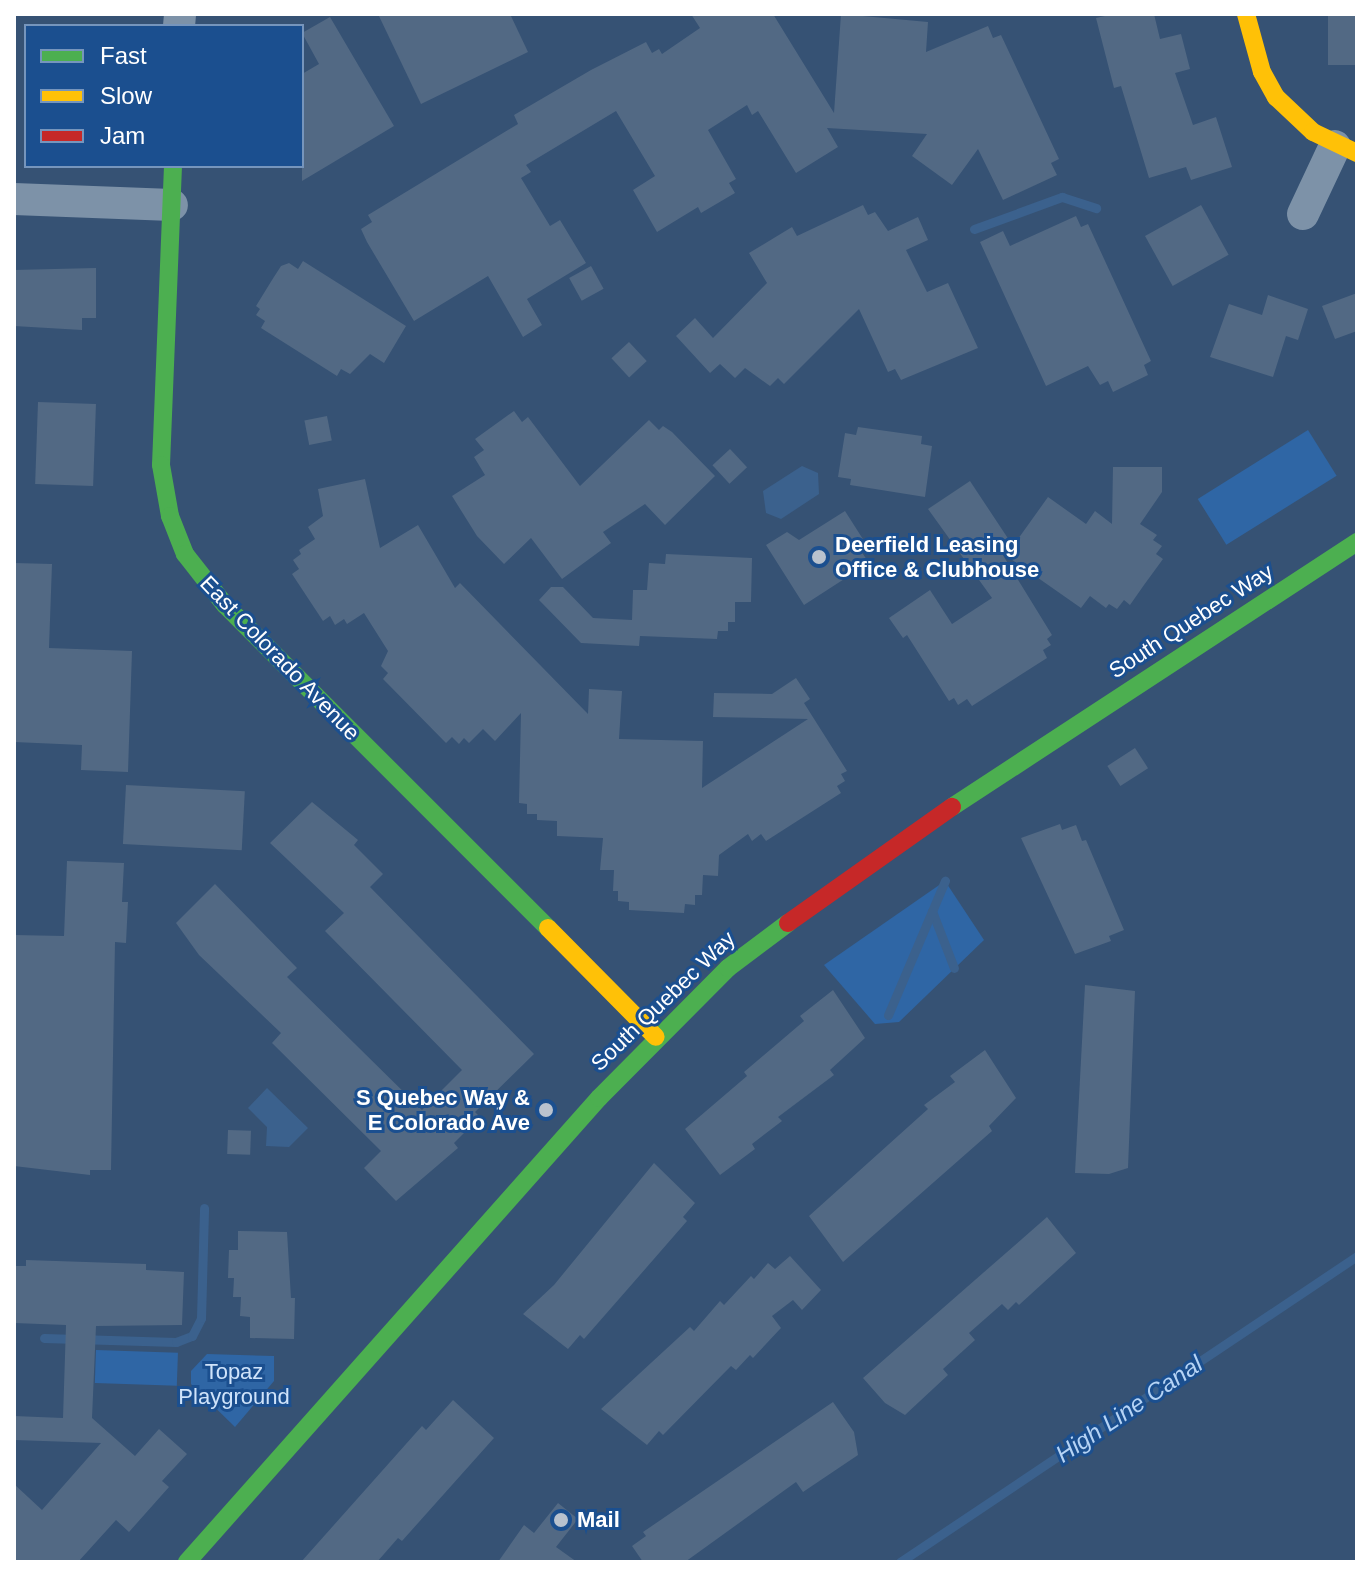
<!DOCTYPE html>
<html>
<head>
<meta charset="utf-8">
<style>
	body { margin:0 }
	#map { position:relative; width:1371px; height:1576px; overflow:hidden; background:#365274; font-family:Helvetica,sans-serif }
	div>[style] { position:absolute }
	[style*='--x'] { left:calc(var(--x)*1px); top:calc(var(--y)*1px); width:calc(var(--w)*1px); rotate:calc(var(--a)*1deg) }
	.green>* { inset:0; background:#2f66a5; transform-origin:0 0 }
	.water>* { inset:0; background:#3b618d }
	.stream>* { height:9px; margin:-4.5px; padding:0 4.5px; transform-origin:4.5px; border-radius:4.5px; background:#3b618d }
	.building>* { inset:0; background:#526984; transform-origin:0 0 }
	.street>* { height:32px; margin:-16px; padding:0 16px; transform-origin:16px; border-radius:16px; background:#7d92a8 }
	.fast>* { height:18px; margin:-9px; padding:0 9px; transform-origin:9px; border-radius:9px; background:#4caf50 }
	.slow>* { height:18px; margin:-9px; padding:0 9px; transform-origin:9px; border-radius:9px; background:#ffc107 }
	.jam>* { height:18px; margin:-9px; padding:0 9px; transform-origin:9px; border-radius:9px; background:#c62828 }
	.dots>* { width:22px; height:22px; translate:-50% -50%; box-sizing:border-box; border:4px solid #1b4f8f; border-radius:50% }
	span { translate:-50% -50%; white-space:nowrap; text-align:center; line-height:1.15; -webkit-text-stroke:6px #1b4f8f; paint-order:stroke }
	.poi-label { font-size:22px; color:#fff; font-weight:700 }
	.left { translate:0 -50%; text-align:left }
	.right { translate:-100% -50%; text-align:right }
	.street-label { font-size:22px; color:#fff }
	.park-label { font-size:22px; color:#cfe3fa }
	.water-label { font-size:24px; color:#b5d3f5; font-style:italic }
	.frame { position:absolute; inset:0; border:16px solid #fff; pointer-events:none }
	.legend { position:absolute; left:24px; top:24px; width:280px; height:144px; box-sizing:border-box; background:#1b4f8f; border:2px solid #7695bc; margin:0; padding:10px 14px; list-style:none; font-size:24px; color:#fff }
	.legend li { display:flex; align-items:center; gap:16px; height:40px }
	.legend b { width:40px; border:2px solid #7695bc }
</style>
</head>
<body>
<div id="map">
	<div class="green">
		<i style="left:1308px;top:430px;width:54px;height:130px;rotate:58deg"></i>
		<i style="clip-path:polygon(945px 881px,984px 940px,899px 1022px,875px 1024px,824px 965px)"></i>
		<i style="left:96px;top:1350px;width:82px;height:33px;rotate:2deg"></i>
		<i style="clip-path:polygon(207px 1354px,274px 1356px,274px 1381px,235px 1427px,191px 1384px,191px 1371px)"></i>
	</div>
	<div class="water">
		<i style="clip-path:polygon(802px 466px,818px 473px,819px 494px,781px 519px,766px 513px,763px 491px)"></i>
		<i style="clip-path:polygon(267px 1088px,308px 1128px,289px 1147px,266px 1146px,267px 1127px,248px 1108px)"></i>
	</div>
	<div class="stream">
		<i style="--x:974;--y:229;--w:94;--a:-20"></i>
		<i style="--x:1062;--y:197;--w:36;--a:18"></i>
		<i style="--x:932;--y:911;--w:61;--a:68.9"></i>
		<i style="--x:888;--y:1015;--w:146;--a:-67"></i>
		<i style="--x:44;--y:1338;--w:132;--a:1.7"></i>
		<i style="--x:176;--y:1342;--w:17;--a:-21"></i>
		<i style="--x:192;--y:1336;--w:20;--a:-63"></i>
		<i style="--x:201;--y:1318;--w:110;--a:-88.4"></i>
		<i style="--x:900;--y:1562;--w:550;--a:-33.81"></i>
	</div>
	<div class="building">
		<i style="clip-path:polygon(378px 14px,510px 14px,528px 52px,421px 104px)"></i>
		<i style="clip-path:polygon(691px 14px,773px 14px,834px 113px,841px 14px,928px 22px,926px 52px,988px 26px,993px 38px,1001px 35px,1059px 159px,1051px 163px,1057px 175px,1003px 200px,978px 149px,952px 185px,912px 156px,927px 134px,827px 128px,838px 147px,796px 173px,758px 111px,752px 115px,747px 105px,708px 130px,736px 179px,729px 183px,735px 193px,701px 213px,698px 207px,657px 232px,633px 190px,655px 176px,616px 111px,526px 165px,531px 172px,521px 178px,550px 226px,560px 220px,586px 263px,527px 299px,542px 325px,523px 337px,488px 276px,414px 321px,367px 242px,361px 229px,372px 222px,368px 215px,518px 124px,514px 115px,591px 70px,646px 42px,652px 53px,659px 49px,662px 54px,700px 28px)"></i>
		<i style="clip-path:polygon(1114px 14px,1154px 14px,1160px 39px,1181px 34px,1190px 69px,1175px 73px,1193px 125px,1216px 117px,1232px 167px,1191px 180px,1186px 167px,1149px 178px,1121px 86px,1114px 88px,1096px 18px)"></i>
		<i style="left:1328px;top:14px;width:29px;height:51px"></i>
		<i style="clip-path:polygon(330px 17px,394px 126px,302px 181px,302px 74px,319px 64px,302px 33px)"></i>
		<i style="clip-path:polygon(863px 205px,868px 215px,875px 212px,888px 231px,918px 217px,928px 240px,906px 250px,927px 292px,948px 283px,978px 348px,901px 380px,895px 369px,888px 372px,859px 309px,784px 384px,778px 378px,770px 386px,745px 368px,735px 378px,720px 364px,710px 373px,676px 336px,695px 318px,713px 338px,767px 283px,749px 253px,792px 227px,797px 236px)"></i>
		<i style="left:1201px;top:205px;width:57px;height:64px;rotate:61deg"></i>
		<i style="clip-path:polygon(1076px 216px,1081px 227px,1088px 224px,1151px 361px,1144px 365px,1148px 375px,1113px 392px,1108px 381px,1100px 385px,1088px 366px,1046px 386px,980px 242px,1003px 231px,1010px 246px)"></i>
		<i style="clip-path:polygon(303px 261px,406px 326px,384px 363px,370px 354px,350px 374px,341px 369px,337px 376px,261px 328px,265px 321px,256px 315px,260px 309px,256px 306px,272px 280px,281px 266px,289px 263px,298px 269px)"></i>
		<i style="left:591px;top:266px;width:26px;height:25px;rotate:61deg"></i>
		<i style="clip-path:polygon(96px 268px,96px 318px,82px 318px,82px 330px,14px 326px,14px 270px)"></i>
		<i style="clip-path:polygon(1357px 293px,1357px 331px,1335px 339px,1322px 306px)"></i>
		<i style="clip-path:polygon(1268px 295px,1308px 309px,1298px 340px,1286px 336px,1273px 377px,1210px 357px,1229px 304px,1262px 315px)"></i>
		<i style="left:629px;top:342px;width:26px;height:24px;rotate:47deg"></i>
		<i style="left:38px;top:402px;width:58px;height:82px;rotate:2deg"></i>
		<i style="clip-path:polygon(514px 411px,522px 422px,528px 417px,580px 486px,649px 420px,659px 430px,663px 426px,672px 432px,715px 476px,665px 525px,645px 504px,603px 532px,611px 543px,562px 579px,531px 538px,504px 564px,477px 536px,452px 496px,485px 475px,474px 457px,484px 450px,475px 439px)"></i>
		<i style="left:327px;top:416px;width:25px;height:23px;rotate:79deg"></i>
		<i style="clip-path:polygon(858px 427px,922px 436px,921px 444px,932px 446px,925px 497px,850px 485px,851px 479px,838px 477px,845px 433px,856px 435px)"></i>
		<i style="left:730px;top:449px;width:25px;height:24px;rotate:47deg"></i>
		<i style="clip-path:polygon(1113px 467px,1162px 467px,1162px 492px,1140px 524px,1157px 535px,1153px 540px,1162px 546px,1156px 554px,1163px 559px,1144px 585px,1130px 605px,1124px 600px,1117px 609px,1109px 604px,1106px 608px,1090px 596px,1081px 608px,1001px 552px,1052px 635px,1047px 639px,1051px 645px,1043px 650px,1047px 658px,972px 706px,967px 699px,958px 705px,954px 698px,949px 701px,907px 635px,903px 638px,889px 618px,930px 590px,952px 624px,992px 598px,928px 509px,970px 481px,1013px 546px,1048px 497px,1086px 524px,1095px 511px,1112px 524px)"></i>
		<i style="clip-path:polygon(365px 479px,380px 548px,418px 525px,455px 588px,460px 583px,588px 714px,589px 689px,622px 691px,619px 739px,703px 741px,702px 788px,808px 719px,713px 717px,714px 693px,772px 694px,796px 678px,810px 699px,804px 703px,847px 771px,841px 774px,845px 781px,837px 786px,841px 793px,766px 841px,761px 834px,752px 841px,748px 834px,719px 855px,718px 876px,703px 875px,702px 895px,695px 895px,695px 905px,685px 904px,684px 913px,629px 910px,629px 902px,618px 901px,618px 891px,613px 891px,614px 870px,600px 870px,603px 838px,557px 836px,557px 821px,537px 820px,537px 814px,527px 814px,527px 804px,519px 803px,521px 713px,495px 741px,483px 729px,469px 743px,464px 738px,459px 744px,452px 737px,446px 743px,383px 679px,388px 673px,381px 666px,388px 651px,364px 613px,347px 624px,344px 619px,335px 625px,330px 616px,323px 621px,292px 574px,299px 569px,293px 560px,301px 554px,299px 550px,315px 539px,308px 527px,323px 516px,318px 489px)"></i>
		<i style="clip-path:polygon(845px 511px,868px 547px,861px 551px,869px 563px,804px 605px,766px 545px,787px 532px,799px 540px)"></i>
		<i style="clip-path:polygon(666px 554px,752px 558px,751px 602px,735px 602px,735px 622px,728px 622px,728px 631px,718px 631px,717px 639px,640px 636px,639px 646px,581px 643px,539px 600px,551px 587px,563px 587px,593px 618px,632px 620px,633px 590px,647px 590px,649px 563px,665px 564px)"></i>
		<i style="clip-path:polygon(14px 563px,52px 564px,49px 648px,132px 651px,128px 772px,81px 770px,82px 745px,14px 742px)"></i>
		<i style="left:1135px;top:748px;width:24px;height:33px;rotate:57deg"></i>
		<i style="left:126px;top:785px;width:119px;height:59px;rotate:3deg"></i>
		<i style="clip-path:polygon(312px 802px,358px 840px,354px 845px,383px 874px,370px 887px,534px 1054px,475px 1112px,480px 1117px,454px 1143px,458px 1148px,396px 1201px,364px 1168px,381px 1151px,272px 1043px,281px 1033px,199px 955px,176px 923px,215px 884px,297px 968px,287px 977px,422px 1110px,462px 1070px,325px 931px,344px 913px,270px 843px)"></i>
		<i style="clip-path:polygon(1060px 824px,1062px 830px,1076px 825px,1082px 841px,1086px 840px,1124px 930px,1109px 936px,1111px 941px,1075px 954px,1021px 838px)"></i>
		<i style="clip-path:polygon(67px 861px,124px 863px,122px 902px,128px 902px,126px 943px,115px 942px,111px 1170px,90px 1170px,90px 1175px,14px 1166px,14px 935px,64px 936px)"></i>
		<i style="clip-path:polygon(1085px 985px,1135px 991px,1128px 1168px,1109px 1174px,1075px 1173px)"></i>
		<i style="clip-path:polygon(833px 990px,865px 1038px,830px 1070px,834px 1075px,778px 1117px,782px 1121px,752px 1144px,755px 1149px,720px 1175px,685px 1129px,747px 1076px,744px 1072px,804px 1021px,800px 1016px)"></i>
		<i style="clip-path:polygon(985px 1050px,1016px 1098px,989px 1126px,992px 1131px,843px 1262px,809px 1216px,928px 1109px,924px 1105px,955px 1082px,950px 1076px)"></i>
		<i style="left:228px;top:1130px;width:23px;height:24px;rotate:2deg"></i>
		<i style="clip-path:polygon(654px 1163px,695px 1203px,683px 1217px,687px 1221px,633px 1283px,584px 1339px,580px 1335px,568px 1349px,523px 1314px,554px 1285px)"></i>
		<i style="clip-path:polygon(1047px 1217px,1076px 1253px,1019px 1305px,1016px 1302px,1008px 1310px,1002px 1304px,969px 1333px,975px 1340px,943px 1369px,948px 1375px,905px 1415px,885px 1403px,863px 1378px)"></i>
		<i style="clip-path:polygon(238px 1231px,287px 1232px,291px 1298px,295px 1298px,294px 1339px,250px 1338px,250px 1317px,240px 1316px,241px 1297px,233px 1297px,234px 1278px,228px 1278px,229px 1250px,238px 1250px)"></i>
		<i style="clip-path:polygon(790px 1256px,821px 1290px,802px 1310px,793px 1300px,772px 1316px,781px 1328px,753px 1358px,750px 1355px,736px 1370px,731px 1366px,663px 1435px,659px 1431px,647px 1445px,601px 1409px,690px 1327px,694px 1331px,720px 1301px,724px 1305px,751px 1276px,754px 1279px,768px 1263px,775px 1269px)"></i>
		<i style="clip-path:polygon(26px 1260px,146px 1264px,146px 1270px,184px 1272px,182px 1325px,96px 1326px,92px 1418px,135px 1456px,159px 1429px,187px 1454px,162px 1481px,169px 1487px,129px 1532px,116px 1520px,78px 1562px,14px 1562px,14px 1484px,42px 1510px,101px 1443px,14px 1440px,14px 1416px,63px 1418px,66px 1325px,14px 1323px,14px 1266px,26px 1266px)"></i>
		<i style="clip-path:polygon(453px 1400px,494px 1438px,402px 1541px,398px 1538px,377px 1562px,301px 1562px,422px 1426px,426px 1430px)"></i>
		<i style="clip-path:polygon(833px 1402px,854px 1432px,858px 1455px,803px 1492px,796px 1482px,685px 1562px,643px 1562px,632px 1546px,646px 1536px,643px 1532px)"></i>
		<i style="clip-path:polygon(558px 1503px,578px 1519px,556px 1547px,577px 1562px,498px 1562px,524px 1525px,534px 1533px)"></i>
	</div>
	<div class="street">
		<i style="--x:179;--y:26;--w:12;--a:-85"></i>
		<i style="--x:14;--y:199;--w:158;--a:2.2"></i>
		<i style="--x:1303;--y:214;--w:75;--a:-64.8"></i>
	</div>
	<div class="fast">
		<i style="--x:173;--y:166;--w:299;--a:92.3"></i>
		<i style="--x:161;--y:465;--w:52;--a:80"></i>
		<i style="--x:170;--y:516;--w:41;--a:68.5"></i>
		<i style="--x:185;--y:554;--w:65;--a:51.9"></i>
		<i style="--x:225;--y:605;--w:457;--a:45"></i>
		<i style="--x:952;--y:807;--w:484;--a:-33.2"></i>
		<i style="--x:187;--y:1562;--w:621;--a:-48.4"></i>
		<i style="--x:599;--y:1098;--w:183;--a:-45.2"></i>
		<i style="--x:728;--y:968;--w:75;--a:-36.9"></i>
	</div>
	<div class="slow">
		<i style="--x:1246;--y:14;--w:60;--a:74.6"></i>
		<i style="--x:1262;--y:72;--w:29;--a:61"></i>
		<i style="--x:1276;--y:97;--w:51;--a:43.4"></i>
		<i style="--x:1313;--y:132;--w:49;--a:25.5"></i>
		<i style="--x:548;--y:928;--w:153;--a:45.3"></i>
	</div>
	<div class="jam">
		<i style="--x:788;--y:923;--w:201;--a:-35.3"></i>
	</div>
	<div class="dots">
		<i style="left:819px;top:557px;background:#b9c2ce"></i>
		<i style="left:546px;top:1110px;background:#b9c2ce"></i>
		<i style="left:561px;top:1520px;background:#b9c2ce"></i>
	</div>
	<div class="poi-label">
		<span class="left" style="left:835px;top:557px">Deerfield Leasing<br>Office &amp; Clubhouse</span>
		<span class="right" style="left:530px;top:1110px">S Quebec Way &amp;<br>E Colorado Ave</span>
		<span class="left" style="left:577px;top:1520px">Mail</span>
	</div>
	<div class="street-label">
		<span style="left:1191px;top:621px;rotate:-33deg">South Quebec Way</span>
		<span style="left:280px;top:658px;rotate:46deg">East Colorado Avenue</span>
		<span style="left:663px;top:1001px;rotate:-44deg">South Quebec Way</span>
	</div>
	<div class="park-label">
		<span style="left:234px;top:1384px">Topaz<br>Playground</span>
	</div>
	<div class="water-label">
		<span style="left:1129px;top:1409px;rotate:-34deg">High Line Canal</span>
	</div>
	<div class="frame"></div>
	<ul class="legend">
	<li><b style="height:10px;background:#4caf50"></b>Fast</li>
	<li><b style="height:10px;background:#ffc107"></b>Slow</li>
	<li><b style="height:10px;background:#c62828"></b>Jam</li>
	</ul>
</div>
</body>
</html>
